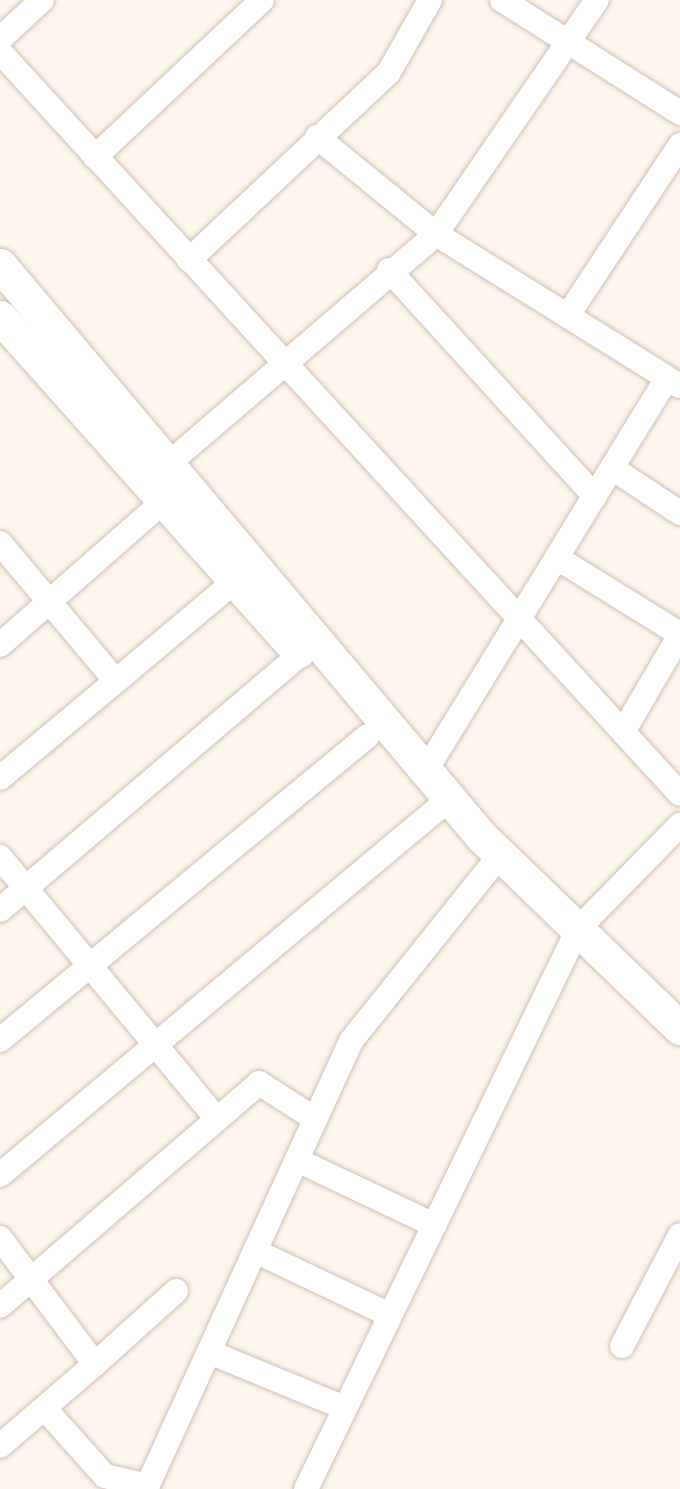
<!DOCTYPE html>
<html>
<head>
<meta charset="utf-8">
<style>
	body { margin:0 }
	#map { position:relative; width:680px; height:1489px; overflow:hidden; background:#fdf6ec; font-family:Barlow,sans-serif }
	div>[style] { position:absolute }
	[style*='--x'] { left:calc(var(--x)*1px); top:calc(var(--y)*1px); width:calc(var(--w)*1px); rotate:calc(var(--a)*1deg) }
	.roads { filter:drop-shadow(0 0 2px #d1beb0) drop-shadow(0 0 2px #d1beb0) }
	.street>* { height:24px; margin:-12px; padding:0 12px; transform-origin:12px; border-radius:12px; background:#fff }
	.secondary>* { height:33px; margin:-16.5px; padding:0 16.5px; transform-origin:16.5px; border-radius:16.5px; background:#fff }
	span { translate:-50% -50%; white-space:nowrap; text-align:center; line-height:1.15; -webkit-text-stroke:5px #fffaf3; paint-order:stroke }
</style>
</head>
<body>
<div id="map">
	<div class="roads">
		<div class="street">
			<i style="--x:502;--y:0;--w:211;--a:32.4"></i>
			<i style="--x:0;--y:39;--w:57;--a:-42.9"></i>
			<i style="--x:0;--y:52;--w:1006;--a:47.5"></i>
			<i style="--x:317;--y:137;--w:154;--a:39.2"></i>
			<i style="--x:436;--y:234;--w:272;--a:31.9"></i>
			<i style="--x:95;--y:157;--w:229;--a:-43.2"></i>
			<i style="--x:189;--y:260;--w:274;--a:-43.2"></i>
			<i style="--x:389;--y:72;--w:83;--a:-60.3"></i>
			<i style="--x:389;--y:270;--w:306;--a:47.7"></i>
			<i style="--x:570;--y:312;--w:200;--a:-56.6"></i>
			<i style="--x:168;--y:464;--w:353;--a:-40.6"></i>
			<i style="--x:436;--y:234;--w:284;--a:-55.5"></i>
			<i style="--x:612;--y:468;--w:82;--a:33.5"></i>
			<i style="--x:0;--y:543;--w:180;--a:50"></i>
			<i style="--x:116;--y:681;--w:154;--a:-40"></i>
			<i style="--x:557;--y:558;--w:145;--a:31.7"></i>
			<i style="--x:0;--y:645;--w:233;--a:-41.3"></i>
			<i style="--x:623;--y:732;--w:113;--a:-59.6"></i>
			<i style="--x:426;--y:770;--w:460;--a:-58.4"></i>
			<i style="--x:667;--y:378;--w:15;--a:32"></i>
			<i style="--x:0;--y:778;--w:151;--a:-39.9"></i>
			<i style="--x:0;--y:857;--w:340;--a:50.4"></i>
			<i style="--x:0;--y:910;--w:412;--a:-40.4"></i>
			<i style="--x:0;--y:1040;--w:477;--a:-39.6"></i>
			<i style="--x:297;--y:1160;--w:152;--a:25.4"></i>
			<i style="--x:0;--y:1175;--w:569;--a:-39.93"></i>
			<i style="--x:0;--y:1238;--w:158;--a:53"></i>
			<i style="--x:95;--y:1364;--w:125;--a:139.2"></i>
			<i style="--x:255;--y:1251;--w:149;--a:25.4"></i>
			<i style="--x:0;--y:1306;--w:342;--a:-40.7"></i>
			<i style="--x:259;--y:1083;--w:67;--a:32.7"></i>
			<i style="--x:622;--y:1346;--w:125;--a:-62.4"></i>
			<i style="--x:209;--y:1352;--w:147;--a:22.4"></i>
			<i style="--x:95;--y:1364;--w:109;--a:-42"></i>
			<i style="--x:45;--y:1409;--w:90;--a:48.2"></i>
			<i style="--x:105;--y:1476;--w:44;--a:13.1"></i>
			<i style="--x:146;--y:1489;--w:493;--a:-65.4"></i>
			<i style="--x:351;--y:1041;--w:221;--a:-51.3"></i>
			<i style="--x:306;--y:1489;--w:623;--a:-64.09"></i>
			<i style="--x:578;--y:929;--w:146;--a:-45.6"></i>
		</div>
		<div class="secondary">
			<i style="--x:0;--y:265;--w:747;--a:49.89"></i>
			<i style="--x:481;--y:836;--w:277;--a:44"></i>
			<i style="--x:0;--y:317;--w:448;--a:48.3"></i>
		</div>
	</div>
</div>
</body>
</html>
